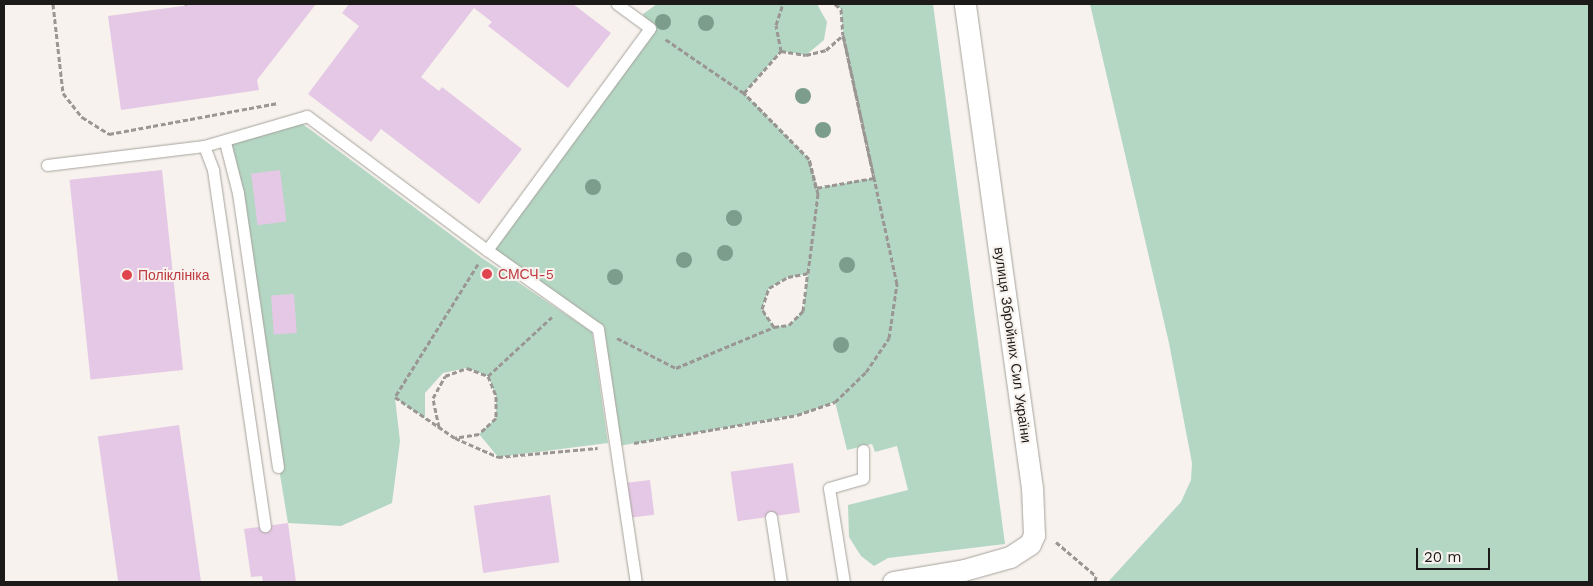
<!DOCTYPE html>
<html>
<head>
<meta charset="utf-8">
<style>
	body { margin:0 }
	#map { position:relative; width:1593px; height:586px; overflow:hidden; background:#f7f2ed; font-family:"Work Sans",sans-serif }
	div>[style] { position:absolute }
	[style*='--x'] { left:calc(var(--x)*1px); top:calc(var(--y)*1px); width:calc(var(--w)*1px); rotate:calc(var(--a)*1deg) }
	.green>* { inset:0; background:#b4d7c3 }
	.building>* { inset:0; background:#e5c8e5; transform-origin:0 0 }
	.path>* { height:3px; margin-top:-1.5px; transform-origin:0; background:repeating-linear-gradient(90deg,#9a9693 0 5px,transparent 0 7.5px) }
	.roads { filter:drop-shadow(0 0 1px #a6a29c) drop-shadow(0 0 1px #a6a29c) }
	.lane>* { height:11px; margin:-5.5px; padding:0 5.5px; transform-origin:5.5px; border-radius:5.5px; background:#fff }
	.street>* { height:21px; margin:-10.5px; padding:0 10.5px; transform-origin:10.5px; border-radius:10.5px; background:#fff }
	.trees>* { width:16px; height:16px; margin:-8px; border-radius:50%; background:#7c9d8b }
	.dots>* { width:14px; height:14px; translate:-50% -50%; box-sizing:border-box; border:2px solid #f7f2ed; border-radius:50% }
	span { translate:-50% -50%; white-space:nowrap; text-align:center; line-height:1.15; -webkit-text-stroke:4px #f7f2ed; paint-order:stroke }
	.health-label { font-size:14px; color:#be3a42 }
	.left { translate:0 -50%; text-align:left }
	.street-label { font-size:14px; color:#1d1b19 }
	.frame { position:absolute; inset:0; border:5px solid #1d1b19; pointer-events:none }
	.scale { position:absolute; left:1416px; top:548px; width:74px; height:22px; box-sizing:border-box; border:2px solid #1d1b19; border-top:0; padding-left:6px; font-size:15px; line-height:18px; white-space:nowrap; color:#1d1b19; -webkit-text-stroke:4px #f7f2ed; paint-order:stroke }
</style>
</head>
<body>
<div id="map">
	<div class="green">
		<i style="clip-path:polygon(evenodd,657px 4px,817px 4px,827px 22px,824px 40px,806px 55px,781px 51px,744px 93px,809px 159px,817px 188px,874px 178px,843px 35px,841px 9px,835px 4px,933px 4px,1005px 544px,888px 558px,874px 566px,861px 556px,849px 537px,848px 505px,908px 490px,897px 446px,875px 452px,872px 444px,847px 450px,835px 402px,797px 415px,613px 447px,598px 329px,487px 250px,650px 29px,643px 14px,657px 4px,808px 274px,803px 311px,789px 325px,774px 327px,762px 309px,769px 288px,788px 277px,808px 274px)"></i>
		<i style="clip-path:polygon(1090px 4px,1589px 4px,1589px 582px,1108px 582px,1181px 502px,1191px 480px,1192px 463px,1169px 343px)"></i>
		<i style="clip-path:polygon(296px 119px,482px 258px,592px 332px,608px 443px,498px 457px,479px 434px,496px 418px,496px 396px,488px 376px,467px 368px,443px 373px,425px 393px,425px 418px,395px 398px,400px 441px,392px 503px,341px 526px,288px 523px,225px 142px)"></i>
	</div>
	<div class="building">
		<i style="clip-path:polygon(198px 4px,316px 4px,257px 80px,259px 90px,121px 110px,108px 16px)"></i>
		<i style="clip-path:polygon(349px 4px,573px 4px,611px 33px,568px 88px,488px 26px,492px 22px,474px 8px,421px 77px,439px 91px,442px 87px,522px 149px,479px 204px,381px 129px,371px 142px,308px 94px,359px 26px,342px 13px)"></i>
		<i style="left:162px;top:170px;width:201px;height:93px;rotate:84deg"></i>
		<i style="left:280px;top:170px;width:52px;height:29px;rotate:83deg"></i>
		<i style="left:294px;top:294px;width:39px;height:23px;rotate:86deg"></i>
		<i style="left:179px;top:425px;width:158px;height:82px;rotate:82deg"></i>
		<i style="left:793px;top:463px;width:50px;height:63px;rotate:82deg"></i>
		<i style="left:650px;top:480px;width:35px;height:23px;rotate:83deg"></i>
		<i style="left:550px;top:495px;width:68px;height:77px;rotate:82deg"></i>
		<i style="clip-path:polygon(288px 523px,296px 582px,263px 582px,262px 576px,251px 577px,244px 529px)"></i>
	</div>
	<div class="path">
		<i style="--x:53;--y:4;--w:90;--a:83.6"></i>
		<i style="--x:63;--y:93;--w:31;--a:52"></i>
		<i style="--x:82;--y:117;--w:32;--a:32"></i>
		<i style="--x:109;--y:134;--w:172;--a:-10.4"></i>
		<i style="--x:186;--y:4;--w:1;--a:90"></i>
		<i style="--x:835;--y:4;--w:8;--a:40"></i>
		<i style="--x:841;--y:9;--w:26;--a:86"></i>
		<i style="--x:843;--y:35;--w:146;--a:77.8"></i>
		<i style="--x:874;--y:178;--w:59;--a:170.2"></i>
		<i style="--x:816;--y:188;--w:30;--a:-104"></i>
		<i style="--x:809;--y:159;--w:93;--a:-134.6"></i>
		<i style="--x:744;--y:93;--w:56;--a:-48.6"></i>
		<i style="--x:781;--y:51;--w:25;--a:9"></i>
		<i style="--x:806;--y:55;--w:21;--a:-14"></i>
		<i style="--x:826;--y:50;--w:23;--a:-41"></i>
		<i style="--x:781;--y:51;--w:26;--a:-101"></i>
		<i style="--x:776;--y:25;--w:22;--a:-72"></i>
		<i style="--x:478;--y:264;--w:157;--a:122"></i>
		<i style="--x:395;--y:397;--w:73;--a:34.3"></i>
		<i style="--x:455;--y:438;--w:47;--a:23.8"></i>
		<i style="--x:498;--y:457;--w:100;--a:-5.1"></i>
		<i style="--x:774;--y:327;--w:15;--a:-8"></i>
		<i style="--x:789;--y:325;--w:20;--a:-45"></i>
		<i style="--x:803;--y:311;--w:38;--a:-83"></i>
		<i style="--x:617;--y:338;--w:66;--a:27"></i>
		<i style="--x:676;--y:368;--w:106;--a:-22.7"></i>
		<i style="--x:774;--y:327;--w:22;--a:-124"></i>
		<i style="--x:762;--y:309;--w:22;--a:-72"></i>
		<i style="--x:769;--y:288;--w:22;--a:-30"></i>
		<i style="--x:788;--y:277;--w:20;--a:-11"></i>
		<i style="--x:808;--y:273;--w:80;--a:-82.8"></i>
		<i style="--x:818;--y:194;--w:36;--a:-104"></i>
		<i style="--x:809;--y:159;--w:93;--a:-134.6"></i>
		<i style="--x:744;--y:93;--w:96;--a:-145.6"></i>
		<i style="--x:488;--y:376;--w:87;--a:-42.7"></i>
		<i style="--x:439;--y:427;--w:30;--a:-102"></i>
		<i style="--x:433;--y:398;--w:25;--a:-61"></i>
		<i style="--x:445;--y:376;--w:23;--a:-20"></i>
		<i style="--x:467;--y:368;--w:22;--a:21"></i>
		<i style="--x:488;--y:376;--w:22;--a:68"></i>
		<i style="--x:496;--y:396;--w:22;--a:90"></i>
		<i style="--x:496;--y:418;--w:23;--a:137"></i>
		<i style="--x:479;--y:434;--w:24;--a:171"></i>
		<i style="--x:634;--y:443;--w:165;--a:-9.7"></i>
		<i style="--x:797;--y:415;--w:40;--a:-18.9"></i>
		<i style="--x:835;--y:402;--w:43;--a:-44.1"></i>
		<i style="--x:866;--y:372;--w:41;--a:-55.9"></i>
		<i style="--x:889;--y:338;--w:55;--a:-81.6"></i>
		<i style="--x:897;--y:284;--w:255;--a:-102.2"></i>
		<i style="--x:1056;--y:542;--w:52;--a:40.4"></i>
		<i style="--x:1096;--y:576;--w:6;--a:99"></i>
	</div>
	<div class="roads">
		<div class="lane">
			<i style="--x:225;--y:142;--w:53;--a:75.7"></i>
			<i style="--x:238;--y:193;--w:277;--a:81.7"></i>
			<i style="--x:204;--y:146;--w:26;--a:69"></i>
			<i style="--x:213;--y:170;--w:360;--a:81.7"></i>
			<i style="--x:47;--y:165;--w:158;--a:-6.9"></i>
			<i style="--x:204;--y:146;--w:107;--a:-16.2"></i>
			<i style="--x:307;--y:116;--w:224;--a:36.7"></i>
			<i style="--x:487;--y:250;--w:275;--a:-53.7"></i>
			<i style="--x:650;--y:28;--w:41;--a:-144"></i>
			<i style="--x:487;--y:250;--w:136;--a:35.4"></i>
			<i style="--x:598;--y:329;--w:256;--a:81.5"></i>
			<i style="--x:771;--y:517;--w:66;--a:81.3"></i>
			<i style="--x:844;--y:582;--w:95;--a:-99.1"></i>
			<i style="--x:829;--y:488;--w:35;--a:-16"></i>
			<i style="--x:863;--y:478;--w:28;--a:-90"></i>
		</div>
		<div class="street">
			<i style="--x:893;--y:582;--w:72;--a:-9.6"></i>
			<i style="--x:964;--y:570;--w:48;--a:-15.8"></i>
			<i style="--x:1010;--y:557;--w:24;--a:-33"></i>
			<i style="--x:1030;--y:544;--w:10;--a:-66"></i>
			<i style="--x:1034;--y:535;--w:47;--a:-92.4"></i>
			<i style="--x:1032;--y:488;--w:489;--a:-97.9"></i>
		</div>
	</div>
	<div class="trees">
		<i style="left:663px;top:22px"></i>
		<i style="left:706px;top:23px"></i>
		<i style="left:803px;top:96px"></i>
		<i style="left:823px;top:130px"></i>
		<i style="left:593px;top:187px"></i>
		<i style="left:734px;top:218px"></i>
		<i style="left:725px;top:253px"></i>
		<i style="left:684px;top:260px"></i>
		<i style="left:847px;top:265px"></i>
		<i style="left:615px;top:277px"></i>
		<i style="left:841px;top:345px"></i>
	</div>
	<div class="dots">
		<i style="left:487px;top:274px;background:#e0444e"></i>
		<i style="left:127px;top:275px;background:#e0444e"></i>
	</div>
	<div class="health-label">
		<span class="left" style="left:498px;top:274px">СМСЧ-5</span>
		<span class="left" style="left:138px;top:275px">Поліклініка</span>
	</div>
	<div class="street-label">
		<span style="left:1013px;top:345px;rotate:82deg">вулиця Збройних Сил України</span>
	</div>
	<div class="frame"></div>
	<div class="scale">20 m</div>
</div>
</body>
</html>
